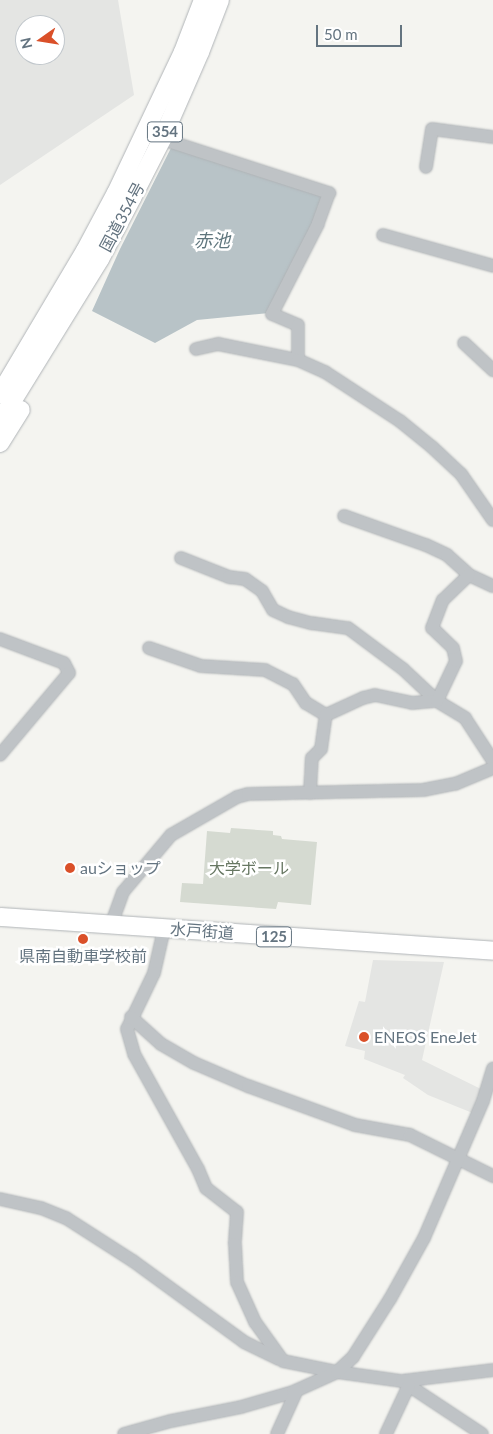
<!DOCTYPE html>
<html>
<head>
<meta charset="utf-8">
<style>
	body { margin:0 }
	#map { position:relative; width:493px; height:1434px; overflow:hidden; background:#f4f4f0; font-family:Lato,"Noto Sans JP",sans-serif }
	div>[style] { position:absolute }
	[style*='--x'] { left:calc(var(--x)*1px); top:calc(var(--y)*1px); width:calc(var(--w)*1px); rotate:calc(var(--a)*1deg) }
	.built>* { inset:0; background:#e4e5e3 }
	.green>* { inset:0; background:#d5dad1 }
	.water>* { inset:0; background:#b8c3c7 }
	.roads { filter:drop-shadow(0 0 1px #b0b4b7) drop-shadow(0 0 1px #b0b4b7) }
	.minor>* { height:12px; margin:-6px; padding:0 6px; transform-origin:6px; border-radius:6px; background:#bfc3c6 }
	.highway>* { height:18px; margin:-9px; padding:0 9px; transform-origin:9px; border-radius:9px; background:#fff }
	.dots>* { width:14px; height:14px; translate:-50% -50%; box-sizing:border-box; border:2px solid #fff; border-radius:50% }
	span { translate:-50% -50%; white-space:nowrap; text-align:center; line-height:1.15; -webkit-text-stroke:5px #fff; paint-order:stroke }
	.shield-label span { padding:1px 4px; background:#fff; border:1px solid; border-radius:4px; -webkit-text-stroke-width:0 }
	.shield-label { font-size:15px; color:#647480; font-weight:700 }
	.street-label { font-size:16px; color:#647480 }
	.poi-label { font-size:16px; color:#647480 }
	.left { translate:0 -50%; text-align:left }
	.park-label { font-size:16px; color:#677762 }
	.water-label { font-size:18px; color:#5f767d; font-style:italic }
	.north { position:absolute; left:15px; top:15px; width:50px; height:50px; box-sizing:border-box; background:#fff; border:1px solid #c1c7cc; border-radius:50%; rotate:257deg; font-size:14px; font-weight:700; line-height:20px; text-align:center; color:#647480 }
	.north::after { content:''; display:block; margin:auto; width:18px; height:22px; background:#da5029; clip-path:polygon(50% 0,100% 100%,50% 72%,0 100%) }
	.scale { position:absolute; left:316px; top:25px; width:86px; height:22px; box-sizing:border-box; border:2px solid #647480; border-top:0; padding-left:6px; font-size:15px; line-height:18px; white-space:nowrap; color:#647480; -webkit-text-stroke:4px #fff; paint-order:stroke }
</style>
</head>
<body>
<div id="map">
	<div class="built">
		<i style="clip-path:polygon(evenodd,0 0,118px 0,134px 95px,0 185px,0 0,25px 25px,55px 25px,55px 55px,25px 55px,25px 25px)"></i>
		<i style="clip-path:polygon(373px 960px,444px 962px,422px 1060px,483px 1090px,475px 1114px,428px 1095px,403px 1078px,405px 1075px,364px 1059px,365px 1051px,345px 1046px,359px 1001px,365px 1002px)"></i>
	</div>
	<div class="green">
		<i style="clip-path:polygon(231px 828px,273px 831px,273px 835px,281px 836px,282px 839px,317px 842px,311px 905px,278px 902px,276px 909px,180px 902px,182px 883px,203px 884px,207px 831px,230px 833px)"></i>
	</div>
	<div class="water">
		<i style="clip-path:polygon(172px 146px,327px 195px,269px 313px,197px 320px,155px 343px,92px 311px,120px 249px)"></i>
	</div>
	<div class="roads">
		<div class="minor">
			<i style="--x:162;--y:139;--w:176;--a:17.9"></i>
			<i style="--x:329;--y:193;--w:33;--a:110"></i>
			<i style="--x:318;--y:224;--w:101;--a:117.1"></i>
			<i style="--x:272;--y:314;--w:28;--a:23"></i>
			<i style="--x:298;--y:325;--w:35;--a:90"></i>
			<i style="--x:426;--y:167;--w:38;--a:-81"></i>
			<i style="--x:432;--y:129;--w:62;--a:7.5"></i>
			<i style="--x:383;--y:235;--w:114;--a:15.7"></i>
			<i style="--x:464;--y:343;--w:40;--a:43"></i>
			<i style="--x:196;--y:349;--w:23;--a:-13"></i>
			<i style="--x:218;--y:344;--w:82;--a:11.3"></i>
			<i style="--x:298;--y:360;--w:30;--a:24"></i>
			<i style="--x:325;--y:372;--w:90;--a:33.2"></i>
			<i style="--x:400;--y:421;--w:41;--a:39.1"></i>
			<i style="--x:432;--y:447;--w:40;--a:43"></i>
			<i style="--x:461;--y:474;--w:56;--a:55.2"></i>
			<i style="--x:344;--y:516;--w:87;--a:19.5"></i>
			<i style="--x:426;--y:545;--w:23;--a:25"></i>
			<i style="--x:447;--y:555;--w:30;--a:42"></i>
			<i style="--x:469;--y:575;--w:26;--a:25"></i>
			<i style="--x:181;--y:558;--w:52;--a:21.6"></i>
			<i style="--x:229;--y:577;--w:16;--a:7"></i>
			<i style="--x:245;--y:579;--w:21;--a:35"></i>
			<i style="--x:262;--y:591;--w:22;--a:60"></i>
			<i style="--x:273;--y:610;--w:17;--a:25"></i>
			<i style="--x:288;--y:617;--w:24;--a:15"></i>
			<i style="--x:311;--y:623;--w:37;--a:8"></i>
			<i style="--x:348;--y:628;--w:69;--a:36.7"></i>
			<i style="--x:403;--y:669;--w:47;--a:43.3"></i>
			<i style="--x:437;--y:701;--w:33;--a:31"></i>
			<i style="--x:465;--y:718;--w:51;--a:56.9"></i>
			<i style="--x:0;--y:639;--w:68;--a:20.6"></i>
			<i style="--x:64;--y:663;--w:11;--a:63"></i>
			<i style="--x:69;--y:673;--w:107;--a:130.1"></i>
			<i style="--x:149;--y:648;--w:55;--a:19.1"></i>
			<i style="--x:201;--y:666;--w:64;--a:3.6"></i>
			<i style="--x:265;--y:670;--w:31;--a:27"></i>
			<i style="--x:293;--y:684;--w:23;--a:56"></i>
			<i style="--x:306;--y:703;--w:23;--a:31"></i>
			<i style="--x:310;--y:793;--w:35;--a:-87"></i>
			<i style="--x:312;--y:758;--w:13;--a:-45"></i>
			<i style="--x:321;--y:749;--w:34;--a:-82"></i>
			<i style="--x:326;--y:715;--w:41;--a:-24.7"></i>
			<i style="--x:363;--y:698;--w:12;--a:-14"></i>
			<i style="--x:375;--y:695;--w:38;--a:12"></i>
			<i style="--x:412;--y:703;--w:25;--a:-5"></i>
			<i style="--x:437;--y:701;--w:44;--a:-64.6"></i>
			<i style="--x:456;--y:661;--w:13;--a:-103"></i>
			<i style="--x:453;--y:648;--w:29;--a:-136"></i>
			<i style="--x:432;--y:628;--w:30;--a:-69"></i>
			<i style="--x:443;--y:600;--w:36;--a:-44"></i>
			<i style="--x:111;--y:925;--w:35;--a:-70"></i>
			<i style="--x:123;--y:892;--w:75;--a:-49.9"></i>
			<i style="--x:171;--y:835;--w:76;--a:-29.9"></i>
			<i style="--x:237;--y:797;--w:11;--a:-15"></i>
			<i style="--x:248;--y:794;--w:175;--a:-1.3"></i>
			<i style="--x:423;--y:790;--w:33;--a:-11"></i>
			<i style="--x:455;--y:784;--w:41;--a:-22.8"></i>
			<i style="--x:164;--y:929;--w:45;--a:102.8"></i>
			<i style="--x:154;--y:973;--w:62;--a:115.7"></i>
			<i style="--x:127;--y:1029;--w:26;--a:74"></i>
			<i style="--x:134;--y:1054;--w:132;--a:60.9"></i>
			<i style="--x:198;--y:1169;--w:21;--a:67"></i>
			<i style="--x:206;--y:1188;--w:39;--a:38"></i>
			<i style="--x:237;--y:1212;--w:32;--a:94"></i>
			<i style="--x:235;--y:1244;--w:38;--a:87"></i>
			<i style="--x:237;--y:1282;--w:44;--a:65.8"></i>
			<i style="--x:255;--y:1322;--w:48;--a:54.3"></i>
			<i style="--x:283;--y:1361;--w:55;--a:11.5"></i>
			<i style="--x:337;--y:1372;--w:66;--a:7.9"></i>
			<i style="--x:402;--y:1381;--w:96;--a:33.5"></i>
			<i style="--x:131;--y:1017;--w:40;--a:42"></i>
			<i style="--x:161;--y:1044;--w:38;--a:30"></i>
			<i style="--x:194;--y:1063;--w:59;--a:23.1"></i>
			<i style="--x:248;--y:1086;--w:114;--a:20"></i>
			<i style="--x:355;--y:1125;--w:56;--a:10.3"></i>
			<i style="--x:410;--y:1135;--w:93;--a:26.3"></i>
			<i style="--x:0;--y:1199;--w:42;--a:12.4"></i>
			<i style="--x:41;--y:1208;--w:27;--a:22"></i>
			<i style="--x:66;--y:1218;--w:80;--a:32.7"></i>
			<i style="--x:133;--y:1261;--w:137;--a:36.1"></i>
			<i style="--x:244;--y:1342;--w:39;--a:26"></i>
			<i style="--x:402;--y:1381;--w:92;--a:-6.9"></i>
			<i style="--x:124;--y:1434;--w:49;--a:-15.5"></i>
			<i style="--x:171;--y:1421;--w:71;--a:-11.3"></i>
			<i style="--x:241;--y:1407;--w:54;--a:-16.1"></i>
			<i style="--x:293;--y:1392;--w:48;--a:-24.4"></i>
			<i style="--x:337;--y:1372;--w:22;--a:-43"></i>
			<i style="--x:353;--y:1357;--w:69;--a:-57.5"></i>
			<i style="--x:390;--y:1299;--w:70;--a:-60.9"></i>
			<i style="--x:424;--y:1238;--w:149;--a:-66.7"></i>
			<i style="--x:483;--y:1101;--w:34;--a:-73"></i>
			<i style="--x:277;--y:1434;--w:48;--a:-65.6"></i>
			<i style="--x:386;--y:1434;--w:54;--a:-64.9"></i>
		</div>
		<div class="highway">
			<i style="--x:0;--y:394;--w:166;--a:-59.3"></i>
			<i style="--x:85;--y:251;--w:66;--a:-61.9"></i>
			<i style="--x:116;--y:193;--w:156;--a:-64.6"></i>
			<i style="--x:183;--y:52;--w:56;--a:-69"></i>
			<i style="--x:0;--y:421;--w:190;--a:-58.3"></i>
			<i style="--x:100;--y:259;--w:69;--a:-62.3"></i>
			<i style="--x:132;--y:198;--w:66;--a:-63"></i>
			<i style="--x:162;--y:139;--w:95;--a:-66.4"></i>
			<i style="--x:200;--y:52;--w:56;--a:-69"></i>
			<i style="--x:0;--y:443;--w:39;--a:-58"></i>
			<i style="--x:0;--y:917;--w:494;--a:3.9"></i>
		</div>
	</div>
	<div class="dots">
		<i style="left:70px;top:868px;background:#da5029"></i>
		<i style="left:83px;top:939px;background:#da5029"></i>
		<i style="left:364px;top:1037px;background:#da5029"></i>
	</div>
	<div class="shield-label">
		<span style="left:165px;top:132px">354</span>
		<span style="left:274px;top:937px">125</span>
	</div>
	<div class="street-label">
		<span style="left:122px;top:217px;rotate:-62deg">国道354号</span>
		<span style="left:202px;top:931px;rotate:4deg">水戸街道</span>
	</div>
	<div class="poi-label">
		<span class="left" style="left:80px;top:868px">auショップ</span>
		<span style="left:83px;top:956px">県南自動車学校前</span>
		<span class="left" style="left:374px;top:1037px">ENEOS EneJet</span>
	</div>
	<div class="park-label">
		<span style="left:249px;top:868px">大学ボール</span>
	</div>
	<div class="water-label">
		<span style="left:212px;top:240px">赤池</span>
	</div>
	<div class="north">N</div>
	<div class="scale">50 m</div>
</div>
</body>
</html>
